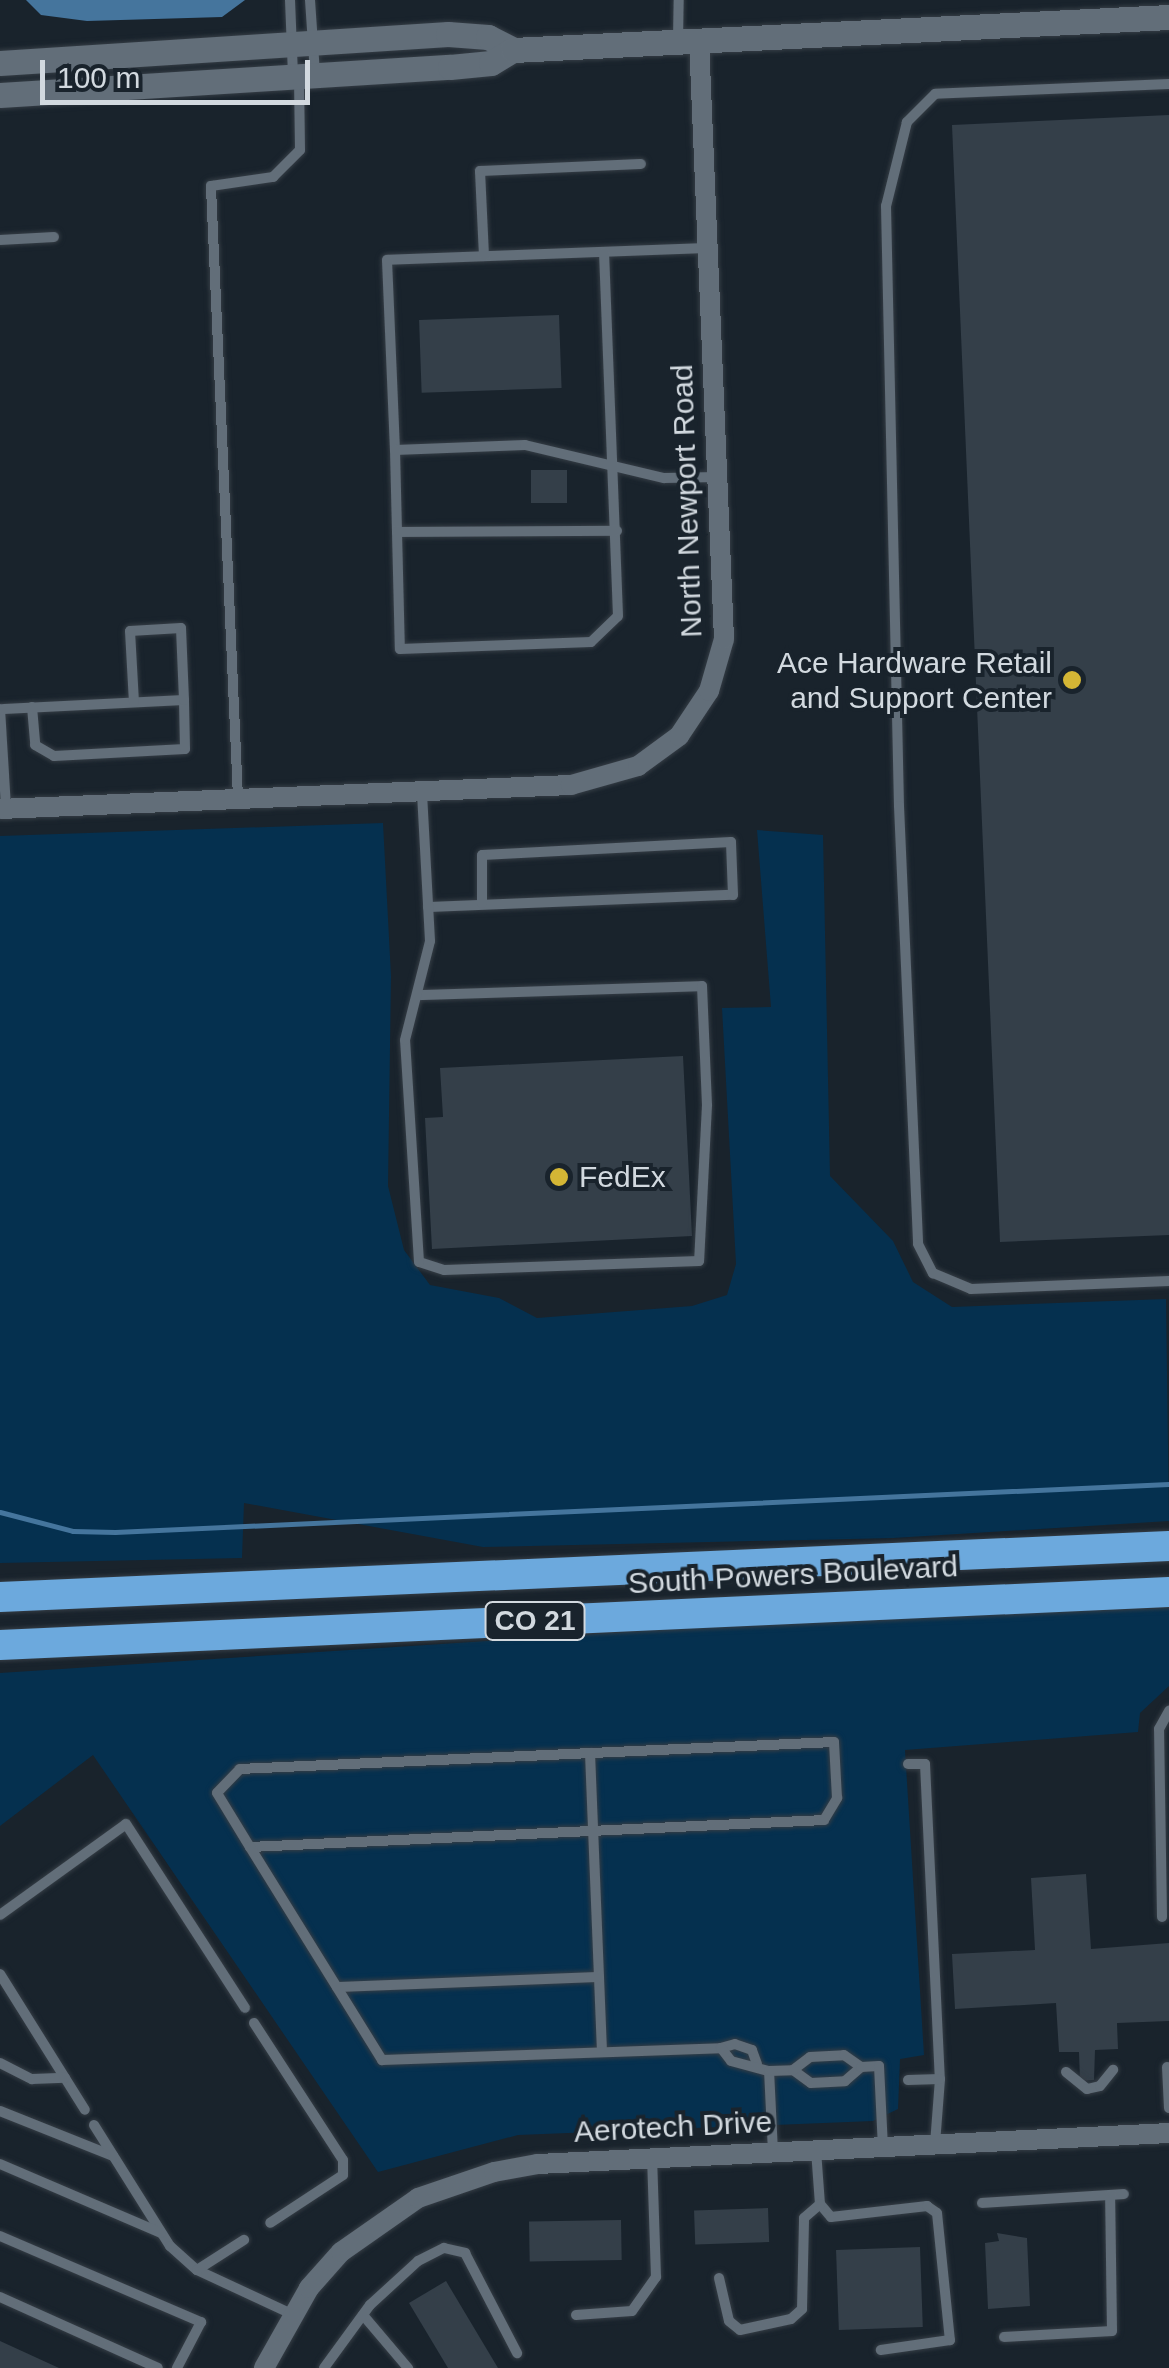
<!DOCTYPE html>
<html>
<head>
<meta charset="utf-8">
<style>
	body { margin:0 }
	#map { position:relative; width:1169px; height:2368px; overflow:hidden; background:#19232c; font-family:Helvetica,sans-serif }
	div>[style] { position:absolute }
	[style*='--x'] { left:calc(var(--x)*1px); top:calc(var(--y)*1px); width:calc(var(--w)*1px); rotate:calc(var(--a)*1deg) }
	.green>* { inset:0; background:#05304f }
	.water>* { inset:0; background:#45759d }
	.stream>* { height:5px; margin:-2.5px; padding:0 2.5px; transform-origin:2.5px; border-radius:2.5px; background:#45759d }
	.building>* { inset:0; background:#343f49; transform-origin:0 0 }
	.roads { filter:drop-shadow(0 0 2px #353d45) drop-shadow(0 0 2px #353d45) }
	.lane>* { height:10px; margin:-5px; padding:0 5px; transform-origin:5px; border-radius:5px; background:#626e79 }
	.street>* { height:20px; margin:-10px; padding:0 10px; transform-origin:10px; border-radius:10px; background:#626e79 }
	.secondary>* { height:25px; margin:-12.5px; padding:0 12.5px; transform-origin:12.5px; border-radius:12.5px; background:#626e79 }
	.highway>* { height:30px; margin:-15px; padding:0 15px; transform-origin:15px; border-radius:15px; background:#6ca9dd }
	.dots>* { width:28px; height:28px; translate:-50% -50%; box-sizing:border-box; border:5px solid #19232c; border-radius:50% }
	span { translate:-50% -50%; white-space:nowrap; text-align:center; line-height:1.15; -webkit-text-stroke:8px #19232c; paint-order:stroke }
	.shield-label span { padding:2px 8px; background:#19232c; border:2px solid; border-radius:8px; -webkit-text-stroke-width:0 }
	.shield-label { font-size:28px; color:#d2d9df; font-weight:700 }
	.street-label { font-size:30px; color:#d2d9df }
	.poi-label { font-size:30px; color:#d2d9df }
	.right { translate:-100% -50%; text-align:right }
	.left { translate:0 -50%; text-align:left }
	.scale { position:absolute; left:40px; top:60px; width:270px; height:45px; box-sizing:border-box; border:5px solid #d2d9df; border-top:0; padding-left:12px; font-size:30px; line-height:35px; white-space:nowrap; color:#d2d9df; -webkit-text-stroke:8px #19232c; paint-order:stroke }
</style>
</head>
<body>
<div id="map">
	<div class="green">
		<i style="clip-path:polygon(383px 823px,391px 976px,388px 1186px,404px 1250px,430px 1285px,499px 1298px,537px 1318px,692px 1306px,727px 1295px,736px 1264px,722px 1008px,771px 1007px,757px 830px,823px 835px,830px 1176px,893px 1241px,913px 1282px,952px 1307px,1166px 1299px,1169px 1521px,893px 1538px,483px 1547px,244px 1503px,242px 1558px,0 1563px,0 836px)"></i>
		<i style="clip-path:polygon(1169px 1608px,1169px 1686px,1140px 1713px,1138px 1732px,905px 1750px,924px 2055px,900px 2059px,898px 2109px,873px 2121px,518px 2135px,378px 2172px,93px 1755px,0 1826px,0 1673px,794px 1621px)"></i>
	</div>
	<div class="water">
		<i style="clip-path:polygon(26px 0,245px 0,222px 17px,87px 21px,41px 15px)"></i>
	</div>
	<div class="stream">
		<i style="--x:0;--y:1512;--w:75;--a:14.6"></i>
		<i style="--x:73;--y:1531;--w:42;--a:1.4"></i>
		<i style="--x:115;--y:1532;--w:1055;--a:-2.61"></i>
	</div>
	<div class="building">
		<i style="clip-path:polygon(1169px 115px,1169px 1235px,1000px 1242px,952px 125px)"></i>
		<i style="left:559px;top:315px;width:73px;height:140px;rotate:88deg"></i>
		<i style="left:567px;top:470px;width:33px;height:36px;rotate:90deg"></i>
		<i style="clip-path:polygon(683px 1056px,692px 1236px,432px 1249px,425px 1118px,443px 1117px,440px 1068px)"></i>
		<i style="clip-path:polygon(1086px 1874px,1091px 1949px,1169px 1943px,1169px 2021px,1117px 2023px,1118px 2049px,1095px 2050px,1094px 2080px,1080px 2081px,1079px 2052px,1059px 2052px,1056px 2003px,955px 2009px,952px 1954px,1035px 1950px,1031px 1878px)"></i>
		<i style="left:768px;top:2208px;width:34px;height:74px;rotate:88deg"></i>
		<i style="left:621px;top:2220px;width:40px;height:92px;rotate:89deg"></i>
		<i style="clip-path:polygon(997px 2233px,1027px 2238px,1030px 2306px,988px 2309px,985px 2243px,999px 2241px)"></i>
		<i style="left:920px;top:2247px;width:80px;height:84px;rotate:88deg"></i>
		<i style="clip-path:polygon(446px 2281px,498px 2368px,448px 2368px,409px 2303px)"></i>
		<i style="clip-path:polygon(0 2341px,59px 2368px,0 2368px)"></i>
	</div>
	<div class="roads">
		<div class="lane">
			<i style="--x:290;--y:0;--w:75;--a:87.7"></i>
			<i style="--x:310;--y:0;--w:74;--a:86.1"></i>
			<i style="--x:678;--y:39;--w:39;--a:-89"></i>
			<i style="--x:1169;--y:84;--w:234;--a:177.6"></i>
			<i style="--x:935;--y:94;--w:40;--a:135"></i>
			<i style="--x:907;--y:122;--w:87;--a:104"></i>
			<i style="--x:886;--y:206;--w:600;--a:88.76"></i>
			<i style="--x:899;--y:806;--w:438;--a:87.5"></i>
			<i style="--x:918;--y:1244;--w:33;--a:63"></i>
			<i style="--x:933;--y:1273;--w:41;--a:22.8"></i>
			<i style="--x:971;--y:1289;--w:198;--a:-2.3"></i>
			<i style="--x:0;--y:240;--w:54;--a:-3.2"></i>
			<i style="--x:708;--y:248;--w:321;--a:177.9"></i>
			<i style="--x:387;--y:260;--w:190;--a:87.6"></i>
			<i style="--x:395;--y:450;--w:130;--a:-2.2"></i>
			<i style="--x:525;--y:445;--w:143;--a:13.4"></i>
			<i style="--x:664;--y:478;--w:54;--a:-1.1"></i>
			<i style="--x:484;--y:256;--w:85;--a:-92.7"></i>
			<i style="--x:480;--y:171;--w:161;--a:-2.5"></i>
			<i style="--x:395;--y:450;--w:199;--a:88.6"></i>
			<i style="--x:400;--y:649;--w:191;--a:-2.1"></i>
			<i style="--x:591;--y:642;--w:37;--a:-44"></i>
			<i style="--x:618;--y:616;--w:364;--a:-92.2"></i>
			<i style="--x:397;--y:532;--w:220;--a:-0.3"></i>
			<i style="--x:32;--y:707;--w:38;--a:85"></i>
			<i style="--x:35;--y:745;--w:22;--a:30"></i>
			<i style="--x:54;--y:756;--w:131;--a:-3.1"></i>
			<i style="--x:185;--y:749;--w:49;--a:-91.2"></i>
			<i style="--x:0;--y:709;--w:99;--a:86.5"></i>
			<i style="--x:4;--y:709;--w:180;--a:-2.9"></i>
			<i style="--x:184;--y:700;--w:72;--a:-92.4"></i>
			<i style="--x:181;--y:628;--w:51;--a:176.6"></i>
			<i style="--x:130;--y:631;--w:71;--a:86.8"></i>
			<i style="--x:238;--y:798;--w:613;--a:-92.53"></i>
			<i style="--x:211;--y:186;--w:63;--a:-8.3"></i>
			<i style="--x:273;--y:177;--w:38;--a:-45"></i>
			<i style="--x:300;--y:150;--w:74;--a:-90.8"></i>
			<i style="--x:428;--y:907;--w:305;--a:-2.3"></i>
			<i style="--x:733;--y:895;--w:53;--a:-92.2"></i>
			<i style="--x:731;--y:842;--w:249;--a:177"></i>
			<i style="--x:482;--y:855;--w:48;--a:90"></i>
			<i style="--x:420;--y:995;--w:282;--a:-1.8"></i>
			<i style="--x:702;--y:986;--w:119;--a:87.6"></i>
			<i style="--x:707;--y:1105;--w:156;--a:92.9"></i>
			<i style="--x:699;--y:1261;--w:255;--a:178"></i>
			<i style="--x:444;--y:1270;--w:26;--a:-162"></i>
			<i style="--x:419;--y:1262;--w:222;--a:-93.6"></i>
			<i style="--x:405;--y:1040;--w:102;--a:-75.8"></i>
			<i style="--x:430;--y:941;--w:150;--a:-93.1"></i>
			<i style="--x:590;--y:1753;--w:299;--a:87.7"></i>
			<i style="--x:908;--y:1764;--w:17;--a:0"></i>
			<i style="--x:925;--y:1764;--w:315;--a:87.3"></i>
			<i style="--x:940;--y:2079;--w:65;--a:94.4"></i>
			<i style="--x:250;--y:1847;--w:575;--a:-2.69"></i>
			<i style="--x:824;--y:1820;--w:26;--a:-59"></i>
			<i style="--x:837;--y:1798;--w:56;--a:-93.1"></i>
			<i style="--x:834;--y:1742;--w:595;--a:177.4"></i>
			<i style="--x:240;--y:1769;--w:33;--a:134"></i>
			<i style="--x:217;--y:1793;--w:63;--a:58.6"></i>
			<i style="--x:250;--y:1847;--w:251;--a:58.2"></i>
			<i style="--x:382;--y:2060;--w:339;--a:-2"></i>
			<i style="--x:0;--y:1915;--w:155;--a:-35.8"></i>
			<i style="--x:126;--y:1824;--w:219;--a:57.1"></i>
			<i style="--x:1162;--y:1917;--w:188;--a:-90.9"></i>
			<i style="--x:1159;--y:1729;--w:21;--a:-61"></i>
			<i style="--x:0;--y:1974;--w:160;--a:58"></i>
			<i style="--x:337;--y:1987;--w:262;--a:-2.2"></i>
			<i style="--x:254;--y:2023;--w:163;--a:57"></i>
			<i style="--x:343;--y:2160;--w:15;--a:90"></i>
			<i style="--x:343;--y:2175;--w:87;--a:146.7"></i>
			<i style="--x:0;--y:2063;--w:36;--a:27"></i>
			<i style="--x:32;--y:2079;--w:33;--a:-2"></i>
			<i style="--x:757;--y:2064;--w:15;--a:-110"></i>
			<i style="--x:752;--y:2050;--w:18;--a:-161"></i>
			<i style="--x:735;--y:2044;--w:15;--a:164"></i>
			<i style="--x:721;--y:2048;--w:16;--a:52"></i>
			<i style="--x:731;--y:2061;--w:39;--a:15"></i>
			<i style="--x:1167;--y:2067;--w:41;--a:87.2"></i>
			<i style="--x:793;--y:2070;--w:22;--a:36"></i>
			<i style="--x:811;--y:2083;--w:34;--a:-3"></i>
			<i style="--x:845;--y:2081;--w:21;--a:-41"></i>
			<i style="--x:1066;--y:2072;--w:27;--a:39"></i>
			<i style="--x:1087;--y:2089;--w:13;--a:-13"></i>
			<i style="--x:1100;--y:2086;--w:21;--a:-51"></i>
			<i style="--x:908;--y:2080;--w:32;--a:-2"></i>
			<i style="--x:0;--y:2111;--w:122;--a:21.7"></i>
			<i style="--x:94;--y:2125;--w:143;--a:57.9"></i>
			<i style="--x:170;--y:2246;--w:36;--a:42"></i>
			<i style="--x:197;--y:2270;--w:105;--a:24.9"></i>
			<i style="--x:816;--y:2150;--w:54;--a:85.8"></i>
			<i style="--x:820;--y:2204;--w:17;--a:50"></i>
			<i style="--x:831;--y:2217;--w:97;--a:-6.5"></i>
			<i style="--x:927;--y:2206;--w:12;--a:35"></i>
			<i style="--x:937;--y:2213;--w:128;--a:84.2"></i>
			<i style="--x:950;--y:2340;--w:70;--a:171.8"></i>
			<i style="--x:773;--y:2152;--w:81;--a:-92.8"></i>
			<i style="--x:769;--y:2071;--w:24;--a:-2"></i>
			<i style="--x:793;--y:2070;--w:21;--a:-37"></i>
			<i style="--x:810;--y:2057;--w:34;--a:-3"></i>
			<i style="--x:844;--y:2055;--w:21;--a:35"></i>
			<i style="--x:861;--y:2067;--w:18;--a:-3"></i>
			<i style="--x:879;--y:2066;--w:81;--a:87.2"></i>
			<i style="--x:0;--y:2164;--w:175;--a:23.2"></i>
			<i style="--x:982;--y:2203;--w:142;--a:-3.6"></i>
			<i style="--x:0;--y:2236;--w:219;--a:23.2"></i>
			<i style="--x:201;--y:2322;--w:52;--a:117.6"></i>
			<i style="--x:197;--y:2270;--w:56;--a:-32.6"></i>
			<i style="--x:719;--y:2278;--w:44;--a:76.9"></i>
			<i style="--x:729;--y:2321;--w:14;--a:39"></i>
			<i style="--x:740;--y:2330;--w:52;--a:-12.2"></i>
			<i style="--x:791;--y:2319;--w:15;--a:-42"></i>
			<i style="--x:802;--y:2309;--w:91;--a:-88.7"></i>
			<i style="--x:804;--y:2218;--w:21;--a:-41"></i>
			<i style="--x:0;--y:2297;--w:173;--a:24.2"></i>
			<i style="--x:363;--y:2315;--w:70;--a:49.7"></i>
			<i style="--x:576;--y:2315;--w:56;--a:-4.1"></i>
			<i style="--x:632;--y:2311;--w:42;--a:-54.8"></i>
			<i style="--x:656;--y:2277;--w:119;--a:-91.9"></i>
			<i style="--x:1004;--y:2337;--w:108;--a:-3.2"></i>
			<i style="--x:1112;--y:2331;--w:136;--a:-90.8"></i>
			<i style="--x:324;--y:2368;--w:78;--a:-53.9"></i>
			<i style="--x:370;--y:2305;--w:65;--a:-42.5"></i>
			<i style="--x:418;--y:2261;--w:29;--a:-27"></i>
			<i style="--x:444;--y:2248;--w:22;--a:13"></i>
			<i style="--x:465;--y:2253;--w:113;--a:62.5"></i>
		</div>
		<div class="street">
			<i style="--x:0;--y:809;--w:572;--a:-2.41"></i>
			<i style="--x:571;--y:785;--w:70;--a:-15.8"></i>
			<i style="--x:638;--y:766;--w:51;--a:-36.2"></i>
			<i style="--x:679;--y:736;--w:54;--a:-56.3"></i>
			<i style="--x:709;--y:691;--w:54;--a:-73.9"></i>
			<i style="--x:724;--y:639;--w:599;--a:-92.39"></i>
			<i style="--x:264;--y:2368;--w:92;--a:-60.6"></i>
			<i style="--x:309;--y:2288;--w:48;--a:-48.4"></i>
			<i style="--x:341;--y:2252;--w:94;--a:-35"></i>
			<i style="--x:418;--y:2198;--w:80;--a:-18.9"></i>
			<i style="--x:494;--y:2172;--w:45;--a:-10.3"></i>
			<i style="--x:538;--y:2164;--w:632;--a:-2.81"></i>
		</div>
		<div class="secondary">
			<i style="--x:0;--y:63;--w:449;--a:-3.7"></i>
			<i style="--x:448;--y:34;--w:40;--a:4.3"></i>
			<i style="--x:488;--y:37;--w:28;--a:27"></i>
			<i style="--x:0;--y:95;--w:451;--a:-3.6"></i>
			<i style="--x:450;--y:67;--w:41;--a:-5.6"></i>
			<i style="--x:491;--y:63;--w:26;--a:-31"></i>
			<i style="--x:513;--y:50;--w:657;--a:-2.88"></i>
		</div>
		<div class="highway">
			<i style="--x:0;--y:1597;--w:1170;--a:-2.5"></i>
			<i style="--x:0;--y:1645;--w:1170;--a:-2.6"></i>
		</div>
	</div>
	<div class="dots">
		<i style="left:1072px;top:680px;background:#d4b635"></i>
		<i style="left:559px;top:1177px;background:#d4b635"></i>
	</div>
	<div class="shield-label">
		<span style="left:535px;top:1621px">CO 21</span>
	</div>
	<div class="street-label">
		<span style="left:687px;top:501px;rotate:-92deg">North Newport Road</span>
		<span style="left:793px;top:1575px;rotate:-3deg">South Powers Boulevard</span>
		<span style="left:673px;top:2127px;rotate:-3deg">Aerotech Drive</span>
	</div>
	<div class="poi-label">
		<span class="right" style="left:1052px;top:680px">Ace Hardware Retail<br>and Support Center</span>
		<span class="left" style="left:579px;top:1177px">FedEx</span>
	</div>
	<div class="scale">100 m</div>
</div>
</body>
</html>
